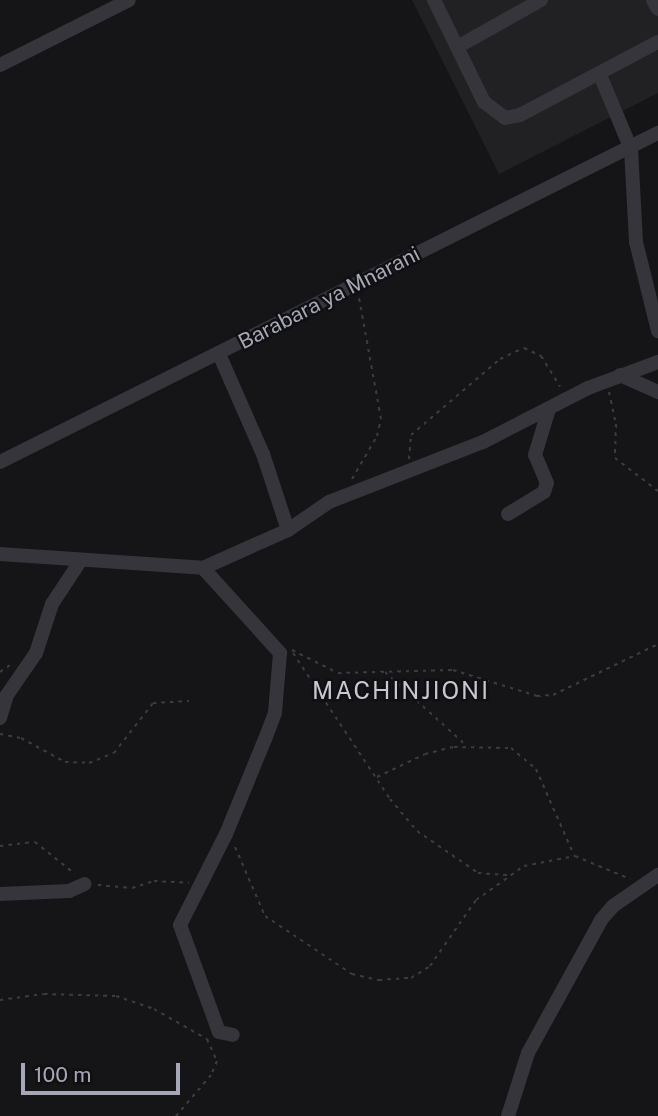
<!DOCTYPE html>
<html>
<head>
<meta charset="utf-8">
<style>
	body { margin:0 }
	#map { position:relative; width:658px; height:1116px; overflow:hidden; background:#151416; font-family:"Public Sans",sans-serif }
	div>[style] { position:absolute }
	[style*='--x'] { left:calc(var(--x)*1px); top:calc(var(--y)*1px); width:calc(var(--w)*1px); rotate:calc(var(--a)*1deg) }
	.built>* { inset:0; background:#212023 }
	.path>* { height:2px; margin-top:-1px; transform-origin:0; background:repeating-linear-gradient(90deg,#3b3c42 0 3.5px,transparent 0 8.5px) }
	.minor>* { height:14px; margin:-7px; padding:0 7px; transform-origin:7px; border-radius:7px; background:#35353b }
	span { translate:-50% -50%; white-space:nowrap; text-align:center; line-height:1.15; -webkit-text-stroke:5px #100f11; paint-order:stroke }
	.street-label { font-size:21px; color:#a6a8b7 }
	.quarter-label { font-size:24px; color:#c7c8d3; letter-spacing:2px }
	.scale { position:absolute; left:21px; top:1063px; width:159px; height:32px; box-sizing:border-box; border:4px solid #a6a8b7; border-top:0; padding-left:9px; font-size:21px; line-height:24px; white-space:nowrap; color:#a6a8b7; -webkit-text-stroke:5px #100f11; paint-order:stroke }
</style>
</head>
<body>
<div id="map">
	<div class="built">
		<i style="clip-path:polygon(412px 0,658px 0,658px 93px,499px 174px)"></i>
	</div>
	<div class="path">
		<i style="--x:609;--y:392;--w:33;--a:78"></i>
		<i style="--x:616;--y:424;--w:34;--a:92"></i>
		<i style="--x:615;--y:458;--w:54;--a:37.5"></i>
		<i style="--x:409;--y:459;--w:24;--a:-85"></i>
		<i style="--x:411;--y:435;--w:117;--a:-40.5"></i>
		<i style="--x:500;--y:359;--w:26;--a:-25"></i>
		<i style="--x:524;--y:348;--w:19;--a:25"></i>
		<i style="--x:541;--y:356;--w:36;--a:58"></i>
		<i style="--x:352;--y:479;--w:50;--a:-59.8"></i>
		<i style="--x:377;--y:436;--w:17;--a:-77"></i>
		<i style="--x:381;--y:419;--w:123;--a:-100.3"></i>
		<i style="--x:292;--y:650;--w:51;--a:26.6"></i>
		<i style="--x:338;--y:673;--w:115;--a:-1.5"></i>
		<i style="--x:453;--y:670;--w:88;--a:17.2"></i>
		<i style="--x:537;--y:696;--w:16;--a:-4"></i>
		<i style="--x:553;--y:695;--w:117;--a:-25.9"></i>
		<i style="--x:293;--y:653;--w:175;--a:56.4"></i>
		<i style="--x:390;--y:799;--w:42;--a:49.8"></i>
		<i style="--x:417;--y:831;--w:74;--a:34.5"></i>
		<i style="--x:478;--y:873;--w:31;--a:4"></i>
		<i style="--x:0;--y:672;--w:16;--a:-35"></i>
		<i style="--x:385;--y:672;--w:110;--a:42.1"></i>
		<i style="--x:0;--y:734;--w:21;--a:11"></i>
		<i style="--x:21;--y:738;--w:50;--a:28.6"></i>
		<i style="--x:65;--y:762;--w:24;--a:2"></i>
		<i style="--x:89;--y:763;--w:27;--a:-22"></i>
		<i style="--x:114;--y:753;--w:63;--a:-52"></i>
		<i style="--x:153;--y:703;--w:36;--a:-3"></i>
		<i style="--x:377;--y:777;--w:53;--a:-25.6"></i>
		<i style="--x:425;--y:754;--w:30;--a:-14"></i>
		<i style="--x:454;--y:747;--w:57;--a:1"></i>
		<i style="--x:511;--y:748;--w:33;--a:40"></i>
		<i style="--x:536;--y:769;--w:94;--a:66.2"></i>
		<i style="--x:0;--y:846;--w:35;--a:-7"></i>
		<i style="--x:35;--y:842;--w:51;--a:38.7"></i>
		<i style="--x:235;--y:847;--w:75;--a:66.5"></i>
		<i style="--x:265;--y:916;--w:105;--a:33.7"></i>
		<i style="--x:352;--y:974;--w:28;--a:13"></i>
		<i style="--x:379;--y:980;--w:32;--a:-4"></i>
		<i style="--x:411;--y:978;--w:22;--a:-32"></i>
		<i style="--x:430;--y:966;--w:80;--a:-55.1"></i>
		<i style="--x:476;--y:900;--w:59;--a:-35.3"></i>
		<i style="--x:524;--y:866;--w:52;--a:-11.1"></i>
		<i style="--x:575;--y:856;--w:60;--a:22.7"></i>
		<i style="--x:98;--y:885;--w:34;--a:5"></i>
		<i style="--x:132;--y:888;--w:23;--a:-18"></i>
		<i style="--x:154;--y:881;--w:35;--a:3"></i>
		<i style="--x:0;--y:1000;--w:44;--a:-7.8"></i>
		<i style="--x:44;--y:994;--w:72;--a:1.6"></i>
		<i style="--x:116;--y:996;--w:40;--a:18.9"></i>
		<i style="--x:154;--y:1009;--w:61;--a:29.5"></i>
		<i style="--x:207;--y:1039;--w:24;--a:66"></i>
		<i style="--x:217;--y:1061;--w:15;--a:113"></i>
		<i style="--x:211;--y:1075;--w:54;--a:130.5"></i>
	</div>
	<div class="minor">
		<i style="--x:434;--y:0;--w:114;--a:63.9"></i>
		<i style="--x:484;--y:102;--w:26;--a:37"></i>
		<i style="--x:505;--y:118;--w:15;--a:-11"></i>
		<i style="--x:520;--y:115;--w:156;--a:-27.9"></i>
		<i style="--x:653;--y:0;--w:10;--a:61"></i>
		<i style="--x:459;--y:46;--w:94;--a:-29.3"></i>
		<i style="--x:0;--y:65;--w:144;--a:-26.7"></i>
		<i style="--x:600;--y:75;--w:80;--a:67.3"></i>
		<i style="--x:631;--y:149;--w:93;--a:86.9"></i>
		<i style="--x:636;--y:242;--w:92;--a:76.1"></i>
		<i style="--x:219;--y:354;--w:109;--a:66.3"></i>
		<i style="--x:263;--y:454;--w:80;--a:71.8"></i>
		<i style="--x:620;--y:375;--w:42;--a:24.1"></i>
		<i style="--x:0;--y:462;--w:736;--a:-26.57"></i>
		<i style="--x:508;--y:514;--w:42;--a:-31.4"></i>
		<i style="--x:544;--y:492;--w:9;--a:-72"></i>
		<i style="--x:547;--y:483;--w:30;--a:-113"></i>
		<i style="--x:535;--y:455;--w:48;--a:-73.1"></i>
		<i style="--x:0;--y:554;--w:203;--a:3.9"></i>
		<i style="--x:203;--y:568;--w:93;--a:-24.1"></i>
		<i style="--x:288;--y:530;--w:50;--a:-34.3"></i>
		<i style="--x:329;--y:502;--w:165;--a:-21.3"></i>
		<i style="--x:483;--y:442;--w:118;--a:-27.2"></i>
		<i style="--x:588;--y:388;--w:75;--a:-20.4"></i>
		<i style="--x:203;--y:568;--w:115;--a:47.8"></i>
		<i style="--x:280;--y:653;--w:60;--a:94.8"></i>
		<i style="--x:275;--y:713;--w:28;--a:111"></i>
		<i style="--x:265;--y:739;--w:103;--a:112.3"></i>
		<i style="--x:226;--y:834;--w:102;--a:116.8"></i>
		<i style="--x:180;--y:925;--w:114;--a:70"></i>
		<i style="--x:219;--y:1032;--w:14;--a:12"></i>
		<i style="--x:0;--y:718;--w:24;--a:-73"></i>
		<i style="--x:7;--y:695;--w:51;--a:-55.4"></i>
		<i style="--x:36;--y:653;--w:52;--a:-71.9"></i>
		<i style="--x:52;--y:604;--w:53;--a:-56.6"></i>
		<i style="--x:0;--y:894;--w:69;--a:-2.5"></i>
		<i style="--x:69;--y:891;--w:17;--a:-24"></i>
		<i style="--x:508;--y:1116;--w:66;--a:-72.4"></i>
		<i style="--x:528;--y:1053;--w:152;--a:-61.2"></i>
		<i style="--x:601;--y:920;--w:18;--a:-49"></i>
		<i style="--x:613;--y:906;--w:55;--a:-34.6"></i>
	</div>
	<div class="street-label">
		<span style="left:329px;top:298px;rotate:-27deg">Barabara ya Mnarani</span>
	</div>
	<div class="quarter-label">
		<span style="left:401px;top:691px">MACHINJIONI</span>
	</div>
	<div class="scale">100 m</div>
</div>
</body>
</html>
